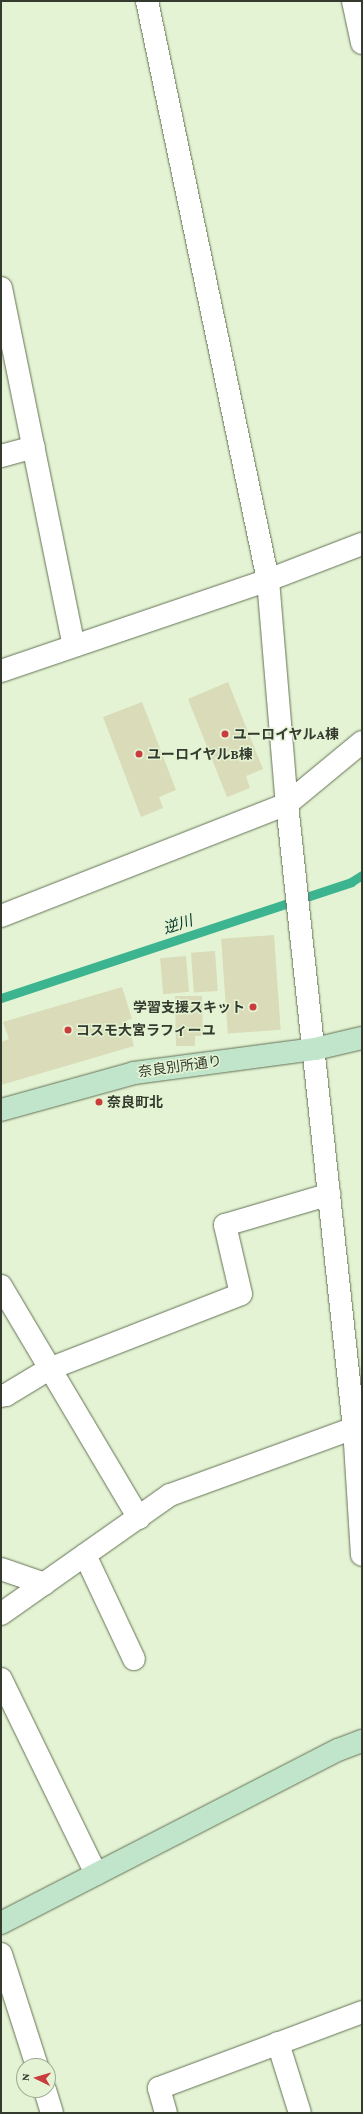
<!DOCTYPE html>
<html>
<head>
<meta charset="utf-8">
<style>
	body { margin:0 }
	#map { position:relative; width:363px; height:2114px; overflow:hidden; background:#e3f3d3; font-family:"Crimson Pro","Noto Sans JP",serif }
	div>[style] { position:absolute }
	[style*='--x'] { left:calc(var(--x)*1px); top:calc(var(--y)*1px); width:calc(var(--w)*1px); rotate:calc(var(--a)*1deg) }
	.stream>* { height:9px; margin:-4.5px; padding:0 4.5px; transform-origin:4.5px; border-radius:4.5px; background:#3db490 }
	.building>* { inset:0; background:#dadbb8; transform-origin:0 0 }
	.roads { filter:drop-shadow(0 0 1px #657256) drop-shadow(0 0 1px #657256) }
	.street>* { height:22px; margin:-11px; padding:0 11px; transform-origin:11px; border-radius:11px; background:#fff }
	.secondary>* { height:22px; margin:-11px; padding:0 11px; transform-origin:11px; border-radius:11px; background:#c1e5cb }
	.dots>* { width:11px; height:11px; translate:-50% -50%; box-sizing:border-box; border:2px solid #e3f3d3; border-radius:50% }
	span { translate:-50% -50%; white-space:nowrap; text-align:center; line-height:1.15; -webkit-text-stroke:3px #e3f3d3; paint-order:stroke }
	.poi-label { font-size:14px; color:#343a2e; font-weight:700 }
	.left { translate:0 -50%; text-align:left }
	.right { translate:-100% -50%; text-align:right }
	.street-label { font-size:14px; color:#343a2e }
	.water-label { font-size:15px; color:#003527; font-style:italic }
	.frame { position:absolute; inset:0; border:2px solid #343a2e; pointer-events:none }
	.north { position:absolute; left:16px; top:2058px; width:40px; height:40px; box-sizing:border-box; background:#e3f3d3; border:1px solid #9da991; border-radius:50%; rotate:275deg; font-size:11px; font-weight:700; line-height:16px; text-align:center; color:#343a2e }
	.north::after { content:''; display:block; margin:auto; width:14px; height:18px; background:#cb3c3c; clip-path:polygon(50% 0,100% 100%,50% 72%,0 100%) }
</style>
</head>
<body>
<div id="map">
	<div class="stream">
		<i style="--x:1;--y:998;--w:369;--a:-18.3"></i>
		<i style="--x:351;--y:882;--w:13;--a:-32"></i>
	</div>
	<div class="building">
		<i style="clip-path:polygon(228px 682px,263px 769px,246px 776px,250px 788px,227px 797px,188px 699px)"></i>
		<i style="clip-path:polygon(142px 702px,176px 790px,159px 797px,163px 808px,141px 817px,103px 717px)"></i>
		<i style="left:274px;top:935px;width:95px;height:53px;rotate:86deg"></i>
		<i style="left:215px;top:951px;width:40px;height:24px;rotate:86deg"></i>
		<i style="left:186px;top:956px;width:36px;height:26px;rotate:85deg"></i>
		<i style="clip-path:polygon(122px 987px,132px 1019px,127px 1020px,134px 1046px,1px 1085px,1px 1042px,9px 1039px,3px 1022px)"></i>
		<i style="clip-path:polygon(175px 996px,202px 996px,203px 1036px,195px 1036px,195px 1046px,176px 1046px)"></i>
	</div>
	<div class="roads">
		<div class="street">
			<i style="--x:147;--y:1;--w:592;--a:78.2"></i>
			<i style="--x:268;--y:580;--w:225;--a:85.2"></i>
			<i style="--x:287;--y:804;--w:628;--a:83.87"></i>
			<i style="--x:354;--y:1428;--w:127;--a:86.4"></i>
			<i style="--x:353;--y:1;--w:43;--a:77.9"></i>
			<i style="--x:1;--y:288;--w:365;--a:78.5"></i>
			<i style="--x:1;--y:456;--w:34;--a:-15"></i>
			<i style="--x:1;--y:671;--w:282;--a:-18.8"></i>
			<i style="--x:268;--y:580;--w:101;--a:-21"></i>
			<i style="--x:1;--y:916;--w:307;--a:-21.4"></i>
			<i style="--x:287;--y:804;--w:97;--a:-39.6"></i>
			<i style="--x:1;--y:1286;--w:270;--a:59.3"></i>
			<i style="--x:1;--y:1396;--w:5;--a:-11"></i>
			<i style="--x:6;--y:1395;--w:50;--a:-31.2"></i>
			<i style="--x:49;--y:1369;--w:206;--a:-21.3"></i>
			<i style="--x:241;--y:1294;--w:71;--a:-103.1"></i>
			<i style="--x:225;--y:1225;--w:109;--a:-16.4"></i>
			<i style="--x:85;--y:1555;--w:115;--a:64.8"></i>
			<i style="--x:1;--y:1569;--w:46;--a:18.8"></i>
			<i style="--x:1;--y:1614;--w:207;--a:-35.2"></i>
			<i style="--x:170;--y:1495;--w:204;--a:-20"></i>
			<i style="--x:1;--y:1679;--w:217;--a:64"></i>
			<i style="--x:1;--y:1954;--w:118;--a:72.2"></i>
			<i style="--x:278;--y:2043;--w:73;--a:72.6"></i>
			<i style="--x:45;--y:2090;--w:24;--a:73"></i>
			<i style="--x:166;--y:2113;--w:26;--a:-106"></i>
			<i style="--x:159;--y:2088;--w:217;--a:-20.5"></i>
		</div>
		<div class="secondary">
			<i style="--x:1;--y:1110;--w:138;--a:-15.5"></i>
			<i style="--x:134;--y:1073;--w:183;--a:-7.6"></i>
			<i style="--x:315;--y:1049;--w:48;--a:-13.2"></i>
			<i style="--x:1;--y:1923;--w:379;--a:-27.2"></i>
			<i style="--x:338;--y:1750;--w:26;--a:-21"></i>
		</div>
	</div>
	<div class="dots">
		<i style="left:225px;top:734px;background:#cb3c3c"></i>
		<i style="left:139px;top:754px;background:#cb3c3c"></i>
		<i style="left:253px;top:1007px;background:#cb3c3c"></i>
		<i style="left:68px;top:1030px;background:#cb3c3c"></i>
		<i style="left:99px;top:1102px;background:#cb3c3c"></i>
	</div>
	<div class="poi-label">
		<span class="left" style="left:233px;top:734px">ユーロイヤルA棟</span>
		<span class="left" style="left:147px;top:754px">ユーロイヤルB棟</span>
		<span class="right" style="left:245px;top:1007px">学習支援スキット</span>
		<span class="left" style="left:76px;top:1030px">コスモ大宮ラフィーユ</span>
		<span class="left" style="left:107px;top:1102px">奈良町北</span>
	</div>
	<div class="street-label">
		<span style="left:180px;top:1066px;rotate:-8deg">奈良別所通り</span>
	</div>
	<div class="water-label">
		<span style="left:178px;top:925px;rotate:-18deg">逆川</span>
	</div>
	<div class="frame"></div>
	<div class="north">N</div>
</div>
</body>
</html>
